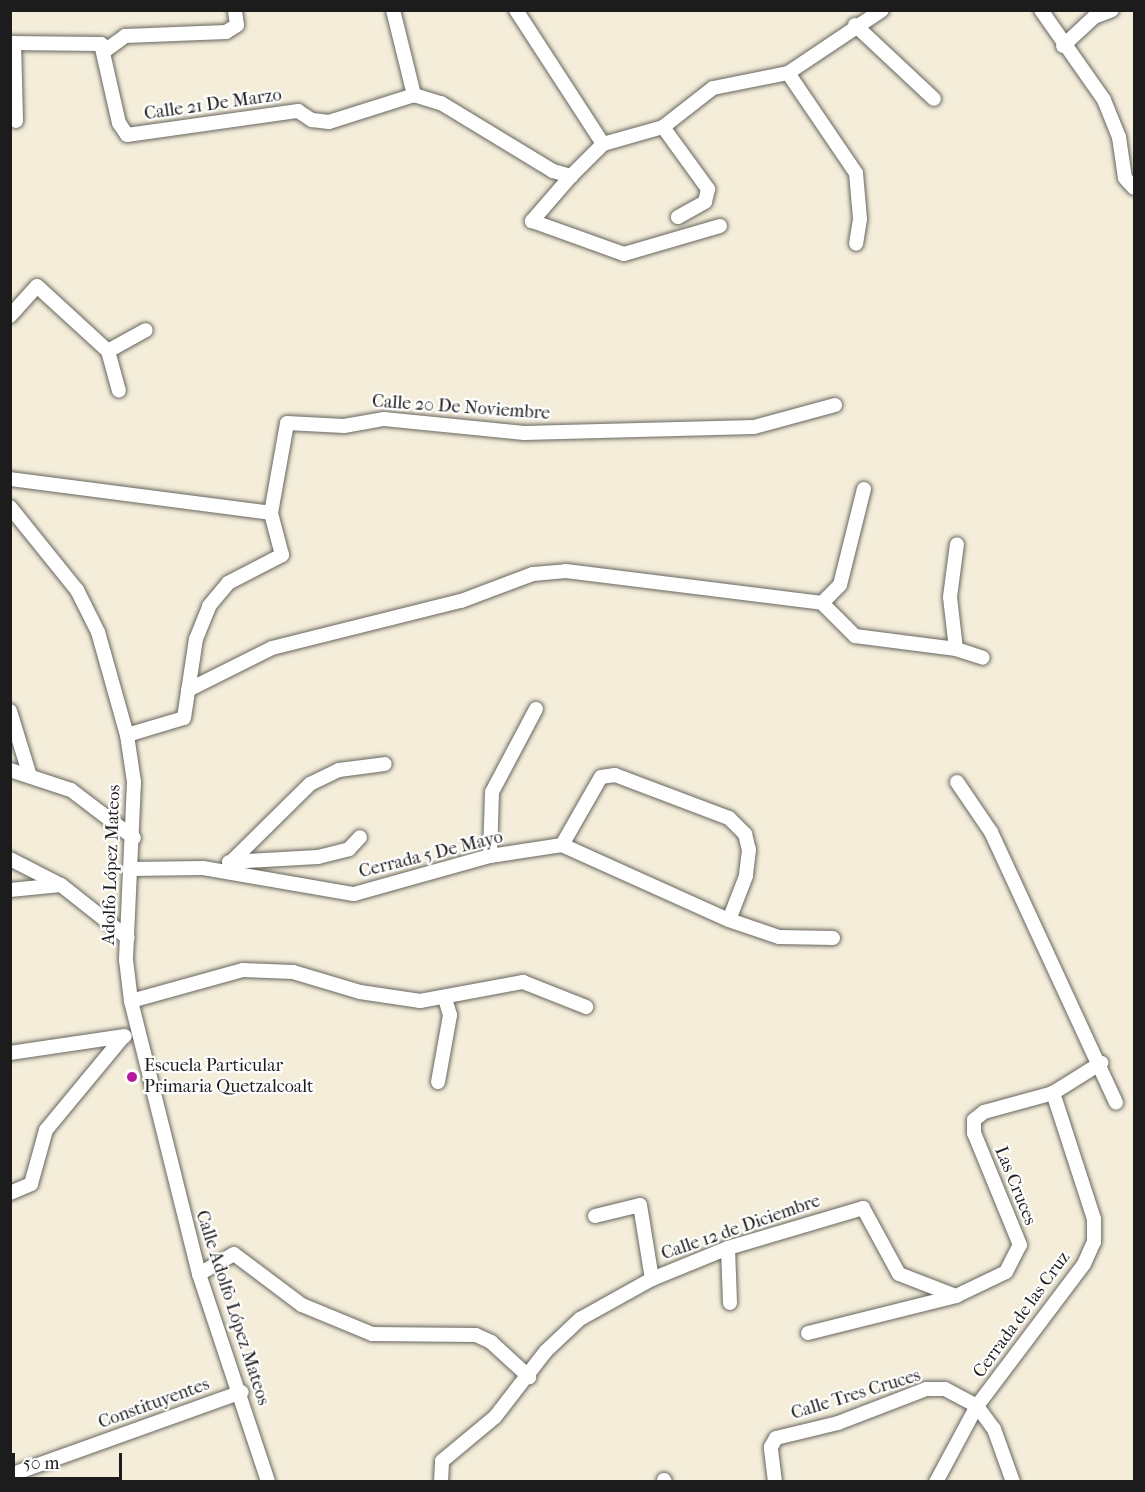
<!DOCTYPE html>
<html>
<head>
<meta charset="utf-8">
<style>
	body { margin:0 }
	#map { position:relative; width:1145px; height:1492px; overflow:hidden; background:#f3edda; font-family:"IM FELL French Canon",serif }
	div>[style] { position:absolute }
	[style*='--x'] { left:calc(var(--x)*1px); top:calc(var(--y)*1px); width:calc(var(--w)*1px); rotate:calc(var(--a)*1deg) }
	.roads { filter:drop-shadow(0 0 2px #67655e) drop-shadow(0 0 2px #67655e) }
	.street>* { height:14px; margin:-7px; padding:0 7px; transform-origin:7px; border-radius:7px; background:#fff }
	.dots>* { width:16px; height:16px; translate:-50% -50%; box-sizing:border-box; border:3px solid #fff; border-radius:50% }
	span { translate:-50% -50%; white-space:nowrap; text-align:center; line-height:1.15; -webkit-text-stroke:4.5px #fff; paint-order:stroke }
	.street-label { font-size:18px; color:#1c1c1c }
	.poi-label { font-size:18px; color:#1c1c1c }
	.left { translate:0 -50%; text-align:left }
	.frame { position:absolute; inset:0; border:12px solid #1c1c1c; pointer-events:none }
	.scale { position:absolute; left:12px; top:1453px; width:110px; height:27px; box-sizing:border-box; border:3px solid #1c1c1c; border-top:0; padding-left:8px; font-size:18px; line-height:21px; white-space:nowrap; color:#1c1c1c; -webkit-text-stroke:4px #fff; paint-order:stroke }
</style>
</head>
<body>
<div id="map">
	<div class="roads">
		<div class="street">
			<i style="--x:393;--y:10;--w:88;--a:76.1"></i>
			<i style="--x:516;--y:10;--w:160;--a:57"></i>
			<i style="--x:1041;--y:10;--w:110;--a:55"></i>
			<i style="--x:1104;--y:100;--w:40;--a:68"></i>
			<i style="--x:1119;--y:137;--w:41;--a:81.7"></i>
			<i style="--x:1125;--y:178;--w:13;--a:48"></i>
			<i style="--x:855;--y:25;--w:108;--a:43.1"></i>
			<i style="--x:10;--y:43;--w:91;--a:0.6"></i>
			<i style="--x:101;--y:44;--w:81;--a:77.2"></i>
			<i style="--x:119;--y:123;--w:14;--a:56"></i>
			<i style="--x:127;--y:135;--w:173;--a:-8"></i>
			<i style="--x:298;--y:111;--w:17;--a:33"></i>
			<i style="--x:312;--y:120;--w:17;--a:7"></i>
			<i style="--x:329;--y:122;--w:89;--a:-17.6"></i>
			<i style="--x:414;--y:95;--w:28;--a:17"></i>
			<i style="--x:441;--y:103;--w:131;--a:31.3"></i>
			<i style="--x:553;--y:171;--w:19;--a:16"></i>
			<i style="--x:571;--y:176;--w:45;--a:-45"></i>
			<i style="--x:603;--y:144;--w:62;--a:-15.8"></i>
			<i style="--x:663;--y:127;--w:63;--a:-38"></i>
			<i style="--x:713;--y:88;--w:76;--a:-11.3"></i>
			<i style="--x:788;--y:73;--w:113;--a:-33.8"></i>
			<i style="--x:14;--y:43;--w:78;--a:88.5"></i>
			<i style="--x:1063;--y:46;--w:42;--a:-43.1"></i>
			<i style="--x:1094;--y:17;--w:19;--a:-21"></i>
			<i style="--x:106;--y:50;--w:24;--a:-36"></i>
			<i style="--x:125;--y:36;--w:101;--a:-2.3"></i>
			<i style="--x:226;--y:32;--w:13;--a:-32"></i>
			<i style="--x:237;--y:25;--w:15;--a:-98"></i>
			<i style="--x:788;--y:73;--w:121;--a:55.8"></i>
			<i style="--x:856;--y:173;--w:46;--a:85"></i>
			<i style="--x:860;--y:219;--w:25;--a:99"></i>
			<i style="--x:663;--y:127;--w:77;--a:54"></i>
			<i style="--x:708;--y:189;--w:13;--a:103"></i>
			<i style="--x:705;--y:202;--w:31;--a:151"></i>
			<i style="--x:571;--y:176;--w:60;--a:130.9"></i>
			<i style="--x:532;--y:221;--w:98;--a:19.7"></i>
			<i style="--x:624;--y:254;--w:100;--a:-16.3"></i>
			<i style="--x:10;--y:316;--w:40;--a:-48"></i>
			<i style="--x:37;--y:286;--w:96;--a:42.5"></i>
			<i style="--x:108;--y:351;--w:43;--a:-28.9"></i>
			<i style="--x:108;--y:351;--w:41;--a:74.6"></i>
			<i style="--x:10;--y:479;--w:263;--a:7.4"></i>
			<i style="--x:10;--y:507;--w:107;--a:51.1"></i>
			<i style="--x:77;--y:590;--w:47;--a:63.4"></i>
			<i style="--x:98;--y:632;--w:107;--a:74.3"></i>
			<i style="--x:127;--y:735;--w:48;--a:81.5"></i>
			<i style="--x:134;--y:782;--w:178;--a:92.6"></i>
			<i style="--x:126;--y:960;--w:41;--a:83"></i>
			<i style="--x:131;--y:1001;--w:281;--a:76"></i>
			<i style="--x:199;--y:1274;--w:219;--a:71.6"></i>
			<i style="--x:822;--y:603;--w:25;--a:-45"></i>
			<i style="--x:840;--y:585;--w:99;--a:-76"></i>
			<i style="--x:956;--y:649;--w:52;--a:-96.6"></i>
			<i style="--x:950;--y:597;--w:53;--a:-82.5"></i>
			<i style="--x:188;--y:690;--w:94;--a:-26.6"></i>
			<i style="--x:272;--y:648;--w:195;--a:-14"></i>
			<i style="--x:461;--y:601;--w:77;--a:-20.6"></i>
			<i style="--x:533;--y:574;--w:33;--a:-5"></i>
			<i style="--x:566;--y:571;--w:258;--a:7.1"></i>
			<i style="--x:822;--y:603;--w:47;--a:45"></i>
			<i style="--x:855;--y:636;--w:102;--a:7.3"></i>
			<i style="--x:956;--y:649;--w:28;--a:18"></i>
			<i style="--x:10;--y:711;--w:68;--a:72.9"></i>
			<i style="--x:127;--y:735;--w:59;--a:-16.6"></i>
			<i style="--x:184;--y:718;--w:80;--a:-81.4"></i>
			<i style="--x:196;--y:639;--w:35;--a:-68"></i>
			<i style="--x:209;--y:606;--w:30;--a:-50"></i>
			<i style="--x:228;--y:583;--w:61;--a:-27.4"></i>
			<i style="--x:282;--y:555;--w:43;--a:-104.7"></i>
			<i style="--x:271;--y:513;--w:91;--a:-79.9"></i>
			<i style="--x:287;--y:423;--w:57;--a:3"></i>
			<i style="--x:344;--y:426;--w:41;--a:-9.9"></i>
			<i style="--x:384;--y:419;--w:141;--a:5.7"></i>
			<i style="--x:524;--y:433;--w:230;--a:-1.5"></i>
			<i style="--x:754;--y:427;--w:84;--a:-15.2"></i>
			<i style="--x:10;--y:770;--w:64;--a:18.2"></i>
			<i style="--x:71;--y:790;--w:79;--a:37.3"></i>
			<i style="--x:957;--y:782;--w:60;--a:55.8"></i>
			<i style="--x:991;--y:832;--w:298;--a:65.2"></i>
			<i style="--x:562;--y:845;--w:78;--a:-60.2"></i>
			<i style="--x:601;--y:777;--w:14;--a:-8"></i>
			<i style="--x:615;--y:775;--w:122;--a:20.7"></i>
			<i style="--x:729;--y:818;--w:23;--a:45"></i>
			<i style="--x:745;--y:834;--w:16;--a:76"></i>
			<i style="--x:749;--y:850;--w:26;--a:97"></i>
			<i style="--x:746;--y:876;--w:47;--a:111.1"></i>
			<i style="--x:490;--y:856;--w:64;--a:-88.2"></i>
			<i style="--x:492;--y:792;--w:94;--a:-62.1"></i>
			<i style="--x:10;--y:859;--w:57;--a:27"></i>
			<i style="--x:61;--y:885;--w:85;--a:38.3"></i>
			<i style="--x:232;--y:861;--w:110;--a:-44.6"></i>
			<i style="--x:310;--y:784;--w:32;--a:-26"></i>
			<i style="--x:339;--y:770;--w:46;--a:-7.4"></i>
			<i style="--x:229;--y:862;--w:89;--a:-3.2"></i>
			<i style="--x:318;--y:857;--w:32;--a:-14"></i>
			<i style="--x:349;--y:849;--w:16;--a:-47"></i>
			<i style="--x:130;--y:869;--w:73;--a:-0.8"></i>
			<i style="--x:203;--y:868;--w:153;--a:9.8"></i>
			<i style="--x:354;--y:894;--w:141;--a:-15.6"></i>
			<i style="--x:490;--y:856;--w:73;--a:-8.7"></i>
			<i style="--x:562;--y:845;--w:183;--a:24.2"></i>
			<i style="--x:729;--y:920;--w:53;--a:18.8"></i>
			<i style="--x:779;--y:937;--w:54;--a:1.1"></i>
			<i style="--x:10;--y:890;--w:51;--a:-5.6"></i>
			<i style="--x:131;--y:1001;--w:116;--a:-15.5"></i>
			<i style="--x:243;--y:970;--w:50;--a:2.3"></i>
			<i style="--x:293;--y:972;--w:70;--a:16.6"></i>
			<i style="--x:360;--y:992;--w:61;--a:8.5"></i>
			<i style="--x:420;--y:1001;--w:105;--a:-10.5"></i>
			<i style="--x:523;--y:982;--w:68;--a:21.6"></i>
			<i style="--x:10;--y:1053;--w:116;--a:-8.4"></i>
			<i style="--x:438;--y:1082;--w:68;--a:-79.8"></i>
			<i style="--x:450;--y:1015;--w:17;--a:-107"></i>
			<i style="--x:10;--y:1193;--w:23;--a:-23"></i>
			<i style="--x:31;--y:1184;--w:56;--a:-74.5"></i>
			<i style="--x:46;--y:1130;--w:121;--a:-50.4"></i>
			<i style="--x:595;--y:1216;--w:46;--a:-13.7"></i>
			<i style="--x:640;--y:1205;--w:75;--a:80.8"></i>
			<i style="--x:728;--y:1248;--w:55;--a:87.9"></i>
			<i style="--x:199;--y:1274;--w:40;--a:-29.7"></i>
			<i style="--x:234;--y:1254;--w:85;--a:36.9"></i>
			<i style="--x:302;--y:1305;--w:76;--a:22.5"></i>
			<i style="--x:372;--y:1334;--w:104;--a:0.6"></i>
			<i style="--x:476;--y:1335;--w:17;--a:25"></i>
			<i style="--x:491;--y:1342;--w:52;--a:42.6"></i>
			<i style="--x:808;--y:1333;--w:153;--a:-14"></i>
			<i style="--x:956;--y:1296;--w:55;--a:-25.6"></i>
			<i style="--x:1006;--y:1272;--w:30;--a:-63"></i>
			<i style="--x:1020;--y:1245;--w:121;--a:-112.3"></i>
			<i style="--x:974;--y:1133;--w:13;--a:-90"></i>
			<i style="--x:974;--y:1120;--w:13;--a:-39"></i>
			<i style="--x:984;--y:1112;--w:72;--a:-15.4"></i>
			<i style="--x:1053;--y:1093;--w:57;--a:-32"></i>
			<i style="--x:10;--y:1475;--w:246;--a:-19.7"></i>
			<i style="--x:664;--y:1480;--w:2;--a:63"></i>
			<i style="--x:441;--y:1482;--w:21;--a:-87"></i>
			<i style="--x:442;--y:1461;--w:69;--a:-39.7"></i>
			<i style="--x:495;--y:1417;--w:83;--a:-52.3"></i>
			<i style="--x:546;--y:1351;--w:47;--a:-43.3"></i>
			<i style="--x:580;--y:1319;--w:82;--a:-29.1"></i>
			<i style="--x:652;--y:1279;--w:82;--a:-22.2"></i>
			<i style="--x:728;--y:1248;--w:141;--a:-16.5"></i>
			<i style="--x:863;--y:1208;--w:75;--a:61.4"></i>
			<i style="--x:899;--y:1274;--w:61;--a:21.1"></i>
			<i style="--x:775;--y:1482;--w:35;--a:-97"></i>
			<i style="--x:771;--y:1447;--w:10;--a:-61"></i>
			<i style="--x:776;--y:1438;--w:64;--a:-13.6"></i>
			<i style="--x:838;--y:1423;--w:94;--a:-21.1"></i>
			<i style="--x:926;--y:1389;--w:19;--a:0"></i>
			<i style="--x:945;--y:1389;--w:36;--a:28"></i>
			<i style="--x:977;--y:1406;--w:29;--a:54"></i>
			<i style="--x:994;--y:1429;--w:56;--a:70.3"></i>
			<i style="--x:936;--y:1482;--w:86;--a:-61.7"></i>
			<i style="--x:977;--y:1406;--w:178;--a:-53"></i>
			<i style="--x:1084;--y:1264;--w:24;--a:-66"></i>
			<i style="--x:1094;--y:1242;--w:23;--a:-90"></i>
			<i style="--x:1094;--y:1219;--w:133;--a:-108"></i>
		</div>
	</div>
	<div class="dots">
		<i style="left:132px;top:1077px;background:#b5179e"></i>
	</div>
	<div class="street-label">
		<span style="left:213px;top:105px;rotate:-8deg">Calle 21 De Marzo</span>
		<span style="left:461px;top:408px;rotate:4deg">Calle 20 De Noviembre</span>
		<span style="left:431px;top:855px;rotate:-14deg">Cerrada 5 De Mayo</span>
		<span style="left:112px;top:865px;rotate:-88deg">Adolfo López Mateos</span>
		<span style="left:1015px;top:1186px;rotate:68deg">Las Cruces</span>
		<span style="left:741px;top:1228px;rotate:-19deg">Calle 12 de Diciembre</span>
		<span style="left:232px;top:1308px;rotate:72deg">Calle Adolfo López Mateos</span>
		<span style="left:1022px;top:1315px;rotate:-54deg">Cerrada de las Cruz</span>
		<span style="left:856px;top:1395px;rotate:-17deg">Calle Tres Cruces</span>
		<span style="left:154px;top:1404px;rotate:-20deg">Constituyentes</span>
	</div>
	<div class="poi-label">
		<span class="left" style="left:144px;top:1077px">Escuela Particular<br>Primaria Quetzalcoalt</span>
	</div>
	<div class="frame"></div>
	<div class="scale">50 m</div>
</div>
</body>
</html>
